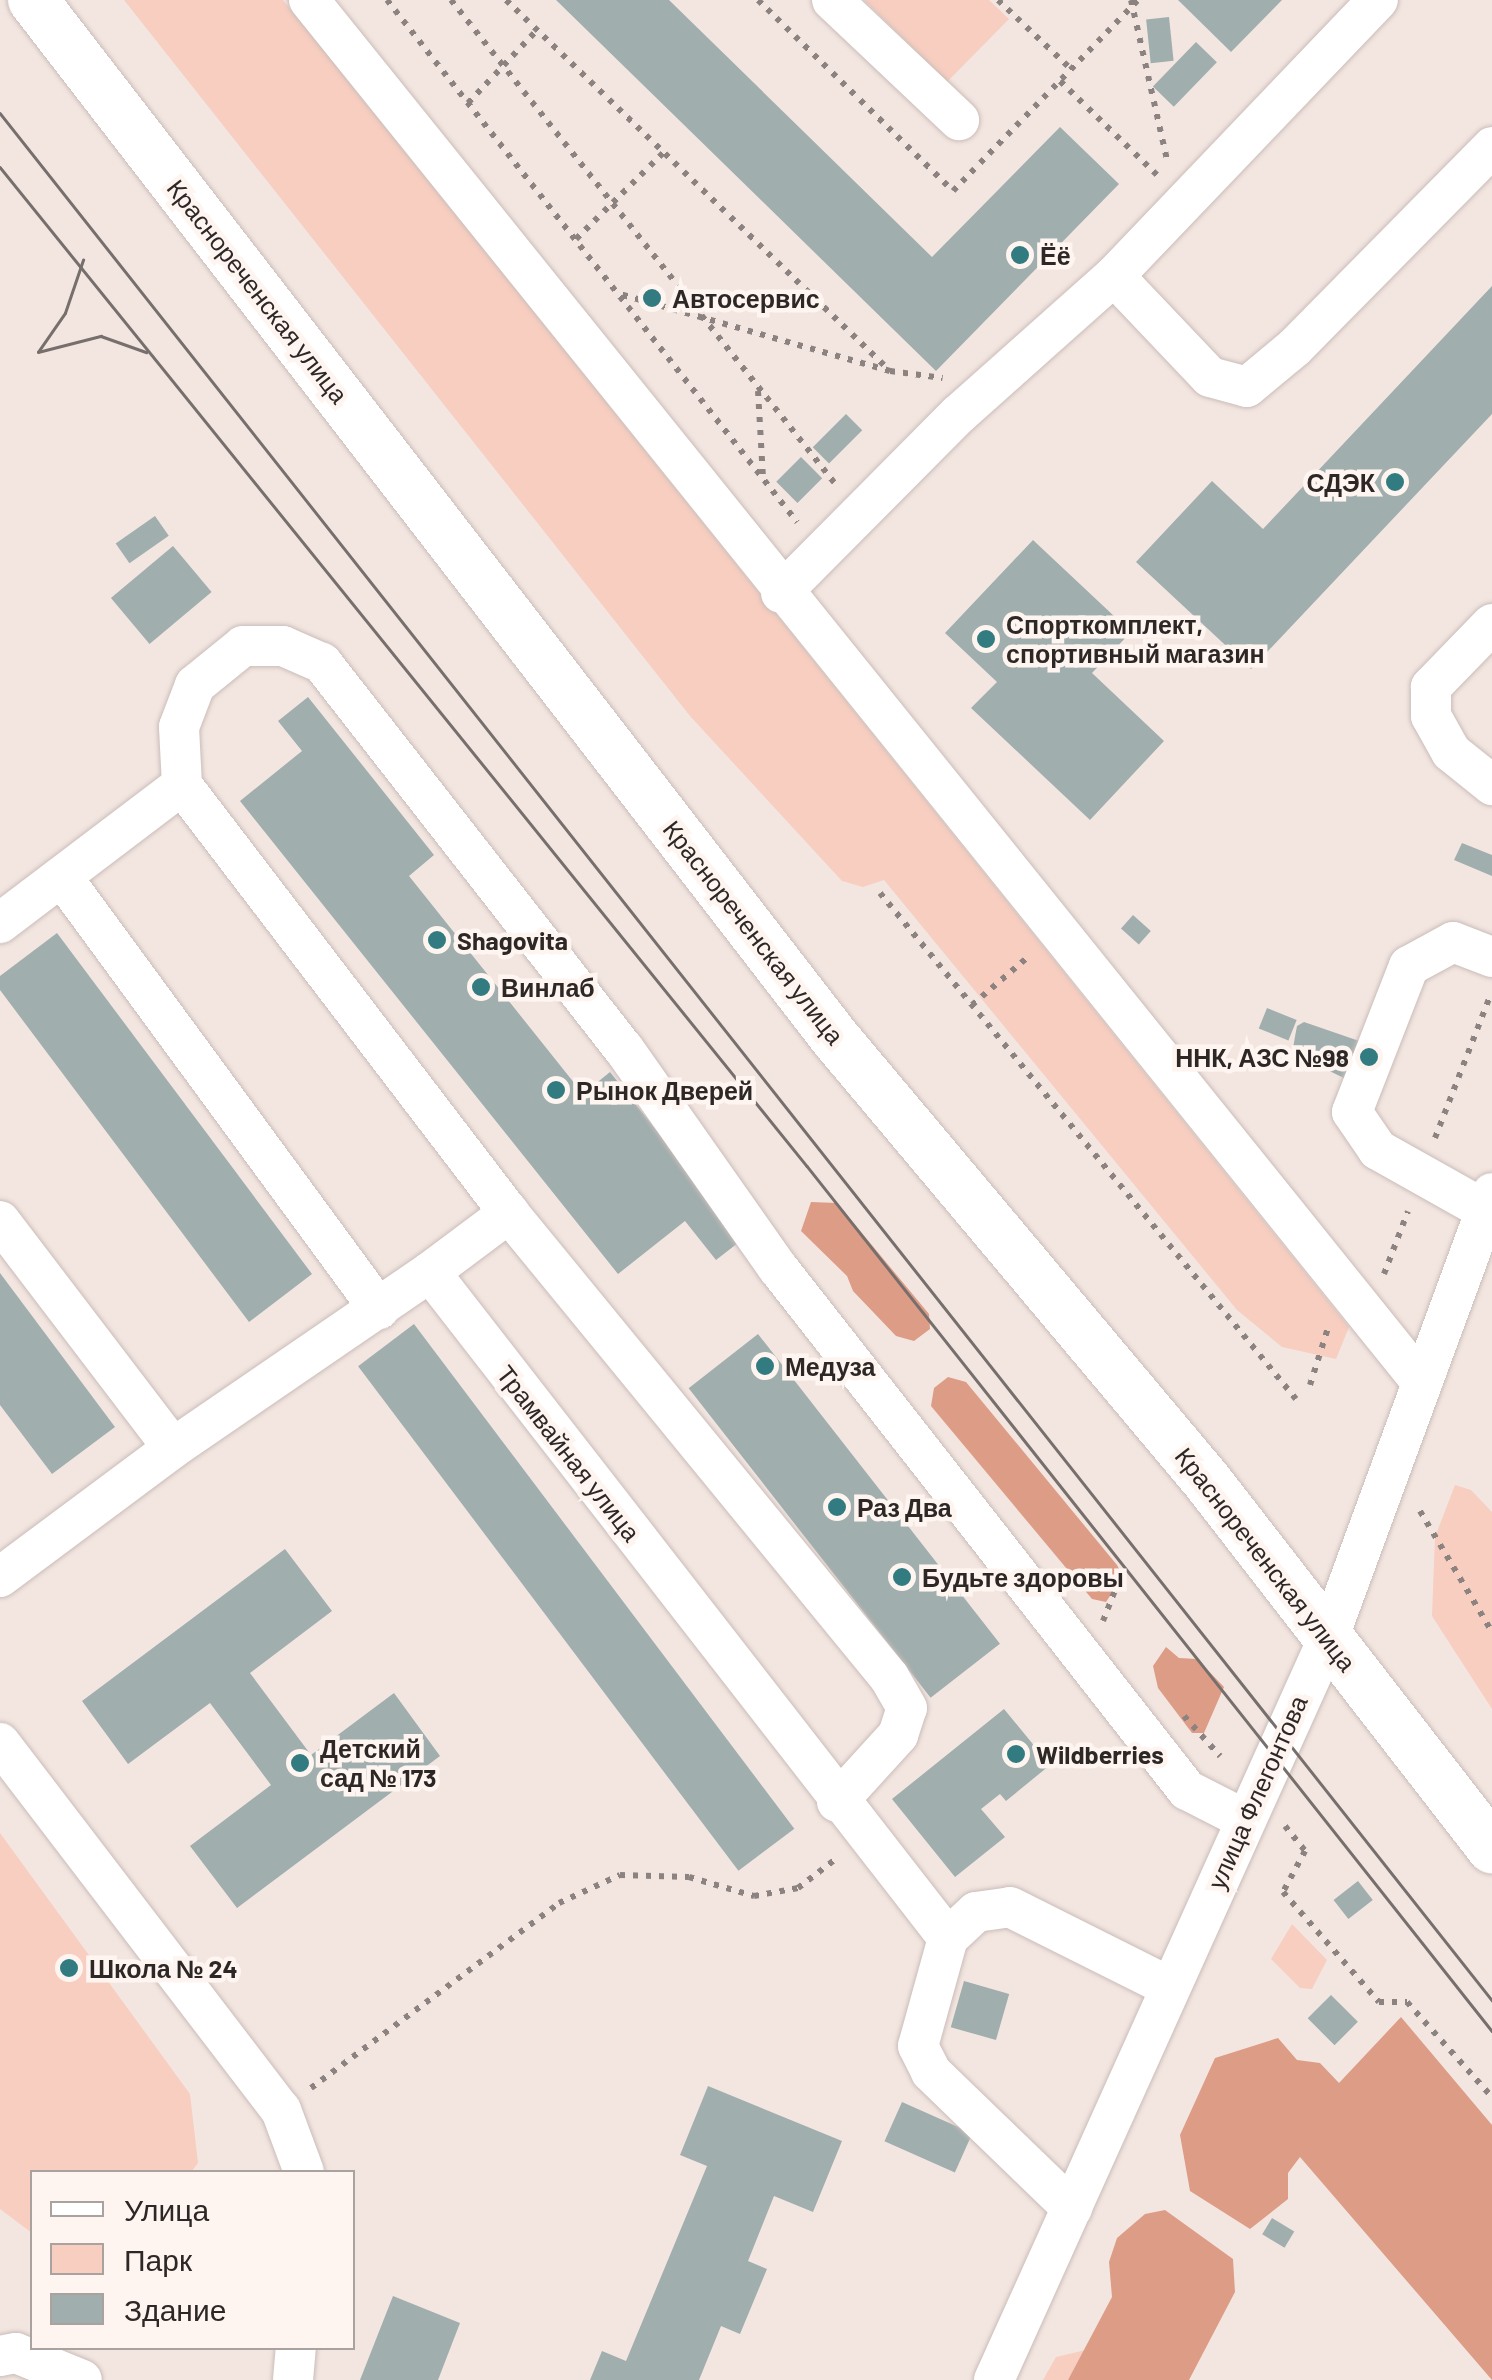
<!DOCTYPE html>
<html>
<head>
<meta charset="utf-8">
<style>
	body { margin:0 }
	#map { position:relative; width:1492px; height:2380px; overflow:hidden; background:#f3e6e1; font-family:Barlow,sans-serif }
	div>[style] { position:absolute }
	[style*='--x'] { left:calc(var(--x)*1px); top:calc(var(--y)*1px); width:calc(var(--w)*1px); rotate:calc(var(--a)*1deg) }
	.green>* { inset:0; background:#f7cec0 }
	.forest>* { inset:0; background:#dd9c85 }
	.building>* { inset:0; background:#a0aeae; transform-origin:0 0 }
	.path>* { height:6px; margin-top:-3px; transform-origin:0; background:repeating-linear-gradient(90deg,#8c8380 0 5px,transparent 0 13px) }
	.roads { filter:drop-shadow(0 0 2px #cabdb9) drop-shadow(0 0 2px #cabdb9) }
	.minor>* { height:40px; margin:-20px; padding:0 20px; transform-origin:20px; border-radius:20px; background:#fff }
	.major>* { height:50px; margin:-25px; padding:0 25px; transform-origin:25px; border-radius:25px; background:#fff }
	.tram>* { height:2.5px; margin:-1.25px; padding:0 1.25px; transform-origin:1.25px; border-radius:1.25px; background:#776f6c }
	.dots>* { width:28px; height:28px; translate:-50% -50%; box-sizing:border-box; border:5px solid #fef4f0; border-radius:50% }
	span { translate:-50% -50%; white-space:nowrap; text-align:center; line-height:1.15; -webkit-text-stroke:9px #fef4f0; paint-order:stroke }
	.poi-label { font-size:25px; color:#2d2826; font-weight:700 }
	.left { translate:0 -50%; text-align:left }
	.right { translate:-100% -50%; text-align:right }
	.street-label { font-size:25px; color:#2d2826 }
	.legend { position:absolute; left:30px; top:2170px; width:325px; height:180px; box-sizing:border-box; background:#fef4f0; border:2px solid #aaa29f; margin:0; padding:12px 18px; list-style:none; font-size:30px; color:#2d2826 }
	.legend li { display:flex; align-items:center; gap:20px; height:50px }
	.legend b { width:50px; border:2px solid #aaa29f }
</style>
</head>
<body>
<div id="map">
	<div class="green">
		<i style="clip-path:polygon(124px 0,283px 0,1349px 1327px,1336px 1359px,1282px 1347px,1237px 1310px,884px 880px,863px 887px,842px 881px,690px 716px)"></i>
		<i style="clip-path:polygon(864px 0,989px 0,1009px 19px,947px 82px)"></i>
		<i style="clip-path:polygon(1455px 1485px,1471px 1490px,1492px 1512px,1492px 1709px,1432px 1616px,1435px 1537px)"></i>
		<i style="clip-path:polygon(0 1833px,190px 2094px,198px 2163px,191px 2172px,32px 2172px,32px 2233px,0 2209px)"></i>
		<i style="clip-path:polygon(1292px 1924px,1327px 1960px,1312px 1989px,1300px 1988px,1271px 1959px)"></i>
		<i style="clip-path:polygon(1086px 2350px,1068px 2380px,1043px 2380px,1056px 2357px)"></i>
	</div>
	<div class="forest">
		<i style="clip-path:polygon(811px 1202px,837px 1203px,929px 1314px,930px 1329px,914px 1341px,896px 1336px,853px 1291px,847px 1276px,801px 1231px)"></i>
		<i style="clip-path:polygon(948px 1377px,966px 1382px,1117px 1565px,1123px 1576px,1106px 1602px,1092px 1599px,931px 1406px,934px 1388px)"></i>
		<i style="clip-path:polygon(1166px 1647px,1179px 1658px,1197px 1659px,1224px 1687px,1204px 1733px,1192px 1733px,1158px 1688px,1153px 1666px)"></i>
		<i style="clip-path:polygon(1401px 2017px,1492px 2125px,1492px 2380px,1300px 2157px,1288px 2173px,1288px 2199px,1250px 2229px,1190px 2191px,1180px 2135px,1215px 2058px,1278px 2038px,1297px 2060px,1320px 2063px,1339px 2083px)"></i>
		<i style="clip-path:polygon(1165px 2210px,1233px 2259px,1235px 2292px,1189px 2380px,1068px 2380px,1112px 2297px,1109px 2262px,1117px 2238px,1145px 2214px)"></i>
	</div>
	<div class="building">
		<i style="clip-path:polygon(556px 0,669px 0,932px 257px,1060px 127px,1119px 184px,936px 371px)"></i>
		<i style="clip-path:polygon(1178px 0,1282px 0,1231px 52px)"></i>
		<i style="left:1169px;top:17px;width:44px;height:23px;rotate:84deg"></i>
		<i style="left:1196px;top:42px;width:29px;height:62px;rotate:44deg"></i>
		<i style="clip-path:polygon(1492px 286px,1492px 414px,1251px 669px,1136px 562px,1212px 481px,1263px 529px)"></i>
		<i style="left:846px;top:414px;width:23px;height:47px;rotate:45deg"></i>
		<i style="left:801px;top:457px;width:30px;height:35px;rotate:45deg"></i>
		<i style="left:155px;top:516px;width:24px;height:48px;rotate:55deg"></i>
		<i style="clip-path:polygon(1033px 540px,1131px 632px,1092px 673px,1164px 741px,1090px 820px,971px 708px,997px 682px,945px 633px)"></i>
		<i style="left:173px;top:546px;width:60px;height:81px;rotate:50deg"></i>
		<i style="clip-path:polygon(308px 697px,434px 855px,409px 876px,583px 1094px,610px 1072px,743px 1239px,716px 1260px,685px 1221px,618px 1274px,240px 801px,302px 751px,278px 721px)"></i>
		<i style="clip-path:polygon(1462px 843px,1492px 855px,1492px 876px,1454px 860px)"></i>
		<i style="left:1133px;top:915px;width:24px;height:18px;rotate:42deg"></i>
		<i style="clip-path:polygon(57px 933px,312px 1274px,249px 1322px,0 990px,0 976px)"></i>
		<i style="left:1267px;top:1008px;width:32px;height:22px;rotate:22deg"></i>
		<i style="clip-path:polygon(1304px 1022px,1365px 1043px,1346px 1079px,1292px 1053px,1297px 1026px)"></i>
		<i style="clip-path:polygon(0 1273px,115px 1427px,52px 1474px,0 1405px)"></i>
		<i style="left:414px;top:1324px;width:632px;height:70px;rotate:53deg"></i>
		<i style="left:758px;top:1334px;width:393px;height:88px;rotate:52deg"></i>
		<i style="clip-path:polygon(285px 1549px,332px 1611px,250px 1673px,311px 1755px,394px 1693px,440px 1756px,237px 1908px,190px 1846px,271px 1785px,210px 1703px,128px 1764px,82px 1701px)"></i>
		<i style="clip-path:polygon(1004px 1709px,1050px 1765px,1006px 1801px,1000px 1794px,981px 1809px,1005px 1837px,955px 1877px,892px 1799px)"></i>
		<i style="left:1358px;top:1881px;width:24px;height:31px;rotate:52deg"></i>
		<i style="left:964px;top:1981px;width:47px;height:48px;rotate:16deg"></i>
		<i style="left:1331px;top:1995px;width:38px;height:33px;rotate:45deg"></i>
		<i style="clip-path:polygon(708px 2086px,842px 2141px,813px 2212px,774px 2196px,748px 2261px,767px 2269px,740px 2334px,721px 2326px,699px 2380px,590px 2380px,602px 2351px,626px 2361px,707px 2166px,680px 2155px)"></i>
		<i style="left:902px;top:2102px;width:77px;height:43px;rotate:24deg"></i>
		<i style="left:1272px;top:2218px;width:26px;height:19px;rotate:31deg"></i>
		<i style="clip-path:polygon(393px 2296px,460px 2323px,438px 2380px,360px 2380px)"></i>
	</div>
	<div class="path">
		<i style="--x:387;--y:0;--w:664;--a:51.85"></i>
		<i style="--x:451;--y:0;--w:621;--a:51.54"></i>
		<i style="--x:506;--y:0;--w:534;--a:44.01"></i>
		<i style="--x:890;--y:371;--w:282;--a:-164.1"></i>
		<i style="--x:758;--y:0;--w:273;--a:44.4"></i>
		<i style="--x:953;--y:191;--w:266;--a:-45.9"></i>
		<i style="--x:998;--y:0;--w:100;--a:43.4"></i>
		<i style="--x:1131;--y:0;--w:168;--a:77.3"></i>
		<i style="--x:1060;--y:81;--w:135;--a:44.1"></i>
		<i style="--x:468;--y:103;--w:100;--a:-46.6"></i>
		<i style="--x:576;--y:239;--w:124;--a:-44.7"></i>
		<i style="--x:890;--y:371;--w:53;--a:7.5"></i>
		<i style="--x:758;--y:391;--w:86;--a:86.7"></i>
		<i style="--x:880;--y:893;--w:655;--a:50.58"></i>
		<i style="--x:972;--y:1005;--w:74;--a:-40.6"></i>
		<i style="--x:1435;--y:1138;--w:152;--a:-68.8"></i>
		<i style="--x:1384;--y:1274;--w:67;--a:-69.1"></i>
		<i style="--x:1310;--y:1385;--w:60;--a:-72.5"></i>
		<i style="--x:1420;--y:1511;--w:141;--a:59.2"></i>
		<i style="--x:1103;--y:1621;--w:49;--a:-68.6"></i>
		<i style="--x:1184;--y:1716;--w:54;--a:48"></i>
		<i style="--x:1285;--y:1826;--w:32;--a:51"></i>
		<i style="--x:1305;--y:1851;--w:47;--a:118.2"></i>
		<i style="--x:1283;--y:1892;--w:146;--a:48.9"></i>
		<i style="--x:1379;--y:2002;--w:28;--a:0"></i>
		<i style="--x:1407;--y:2002;--w:127;--a:48.2"></i>
		<i style="--x:311;--y:2088;--w:309;--a:-36.7"></i>
		<i style="--x:559;--y:1903;--w:67;--a:-24.7"></i>
		<i style="--x:620;--y:1875;--w:69;--a:1.7"></i>
		<i style="--x:689;--y:1877;--w:68;--a:16.3"></i>
		<i style="--x:754;--y:1896;--w:45;--a:-10.3"></i>
		<i style="--x:798;--y:1888;--w:49;--a:-37.6"></i>
	</div>
	<div class="roads">
		<div class="minor">
			<i style="--x:309;--y:0;--w:1775;--a:51.17"></i>
			<i style="--x:832;--y:0;--w:175;--a:43.4"></i>
			<i style="--x:1114;--y:276;--w:139;--a:46.5"></i>
			<i style="--x:1210;--y:377;--w:38;--a:15"></i>
			<i style="--x:1247;--y:387;--w:62;--a:-39.8"></i>
			<i style="--x:1295;--y:347;--w:281;--a:-45.4"></i>
			<i style="--x:781;--y:593;--w:252;--a:-45.2"></i>
			<i style="--x:959;--y:414;--w:208;--a:-41.7"></i>
			<i style="--x:1114;--y:276;--w:382;--a:-46.3"></i>
			<i style="--x:1492;--y:624;--w:88;--a:134.1"></i>
			<i style="--x:1431;--y:687;--w:29;--a:90"></i>
			<i style="--x:1431;--y:716;--w:41;--a:60.9"></i>
			<i style="--x:1451;--y:752;--w:53;--a:38.8"></i>
			<i style="--x:62;--y:877;--w:536;--a:53.73"></i>
			<i style="--x:0;--y:923;--w:228;--a:-37.2"></i>
			<i style="--x:1485;--y:1210;--w:123;--a:-150.7"></i>
			<i style="--x:1378;--y:1150;--w:46;--a:-124.4"></i>
			<i style="--x:1352;--y:1112;--w:157;--a:-68.7"></i>
			<i style="--x:1409;--y:966;--w:50;--a:-28.6"></i>
			<i style="--x:1453;--y:942;--w:42;--a:21"></i>
			<i style="--x:0;--y:1221;--w:285;--a:52.7"></i>
			<i style="--x:430;--y:1272;--w:99;--a:-36.8"></i>
			<i style="--x:0;--y:1577;--w:216;--a:-36.7"></i>
			<i style="--x:173;--y:1448;--w:311;--a:-34.4"></i>
			<i style="--x:430;--y:1272;--w:844;--a:52.13"></i>
			<i style="--x:948;--y:1938;--w:112;--a:105.5"></i>
			<i style="--x:918;--y:2046;--w:29;--a:63"></i>
			<i style="--x:931;--y:2072;--w:196;--a:44"></i>
			<i style="--x:0;--y:1743;--w:462;--a:52.6"></i>
			<i style="--x:281;--y:2110;--w:66;--a:69.6"></i>
			<i style="--x:837;--y:1802;--w:91;--a:-47.7"></i>
			<i style="--x:898;--y:1735;--w:28;--a:-72"></i>
			<i style="--x:907;--y:1708;--w:36;--a:-120"></i>
			<i style="--x:889;--y:1677;--w:600;--a:-129.32"></i>
			<i style="--x:509;--y:1213;--w:539;--a:-127.38"></i>
			<i style="--x:182;--y:785;--w:58;--a:-93"></i>
			<i style="--x:179;--y:727;--w:45;--a:-69.1"></i>
			<i style="--x:195;--y:685;--w:62;--a:-39.1"></i>
			<i style="--x:243;--y:646;--w:40;--a:0"></i>
			<i style="--x:283;--y:646;--w:43;--a:23.6"></i>
			<i style="--x:322;--y:663;--w:490;--a:52"></i>
			<i style="--x:624;--y:1049;--w:268;--a:54.9"></i>
			<i style="--x:778;--y:1268;--w:663;--a:51.92"></i>
			<i style="--x:1187;--y:1790;--w:64;--a:27"></i>
			<i style="--x:948;--y:1938;--w:38;--a:-43"></i>
			<i style="--x:976;--y:1912;--w:34;--a:-8"></i>
			<i style="--x:1010;--y:1907;--w:179;--a:26.6"></i>
			<i style="--x:0;--y:2356;--w:16;--a:-11"></i>
			<i style="--x:16;--y:2353;--w:71;--a:22.2"></i>
			<i style="--x:293;--y:2380;--w:32;--a:-85"></i>
			<i style="--x:994;--y:2380;--w:813;--a:-65.74"></i>
			<i style="--x:1328;--y:1639;--w:475;--a:-69.8"></i>
		</div>
		<div class="major">
			<i style="--x:33;--y:0;--w:1312;--a:52.31"></i>
			<i style="--x:835;--y:1038;--w:578;--a:49.98"></i>
			<i style="--x:1207;--y:1481;--w:465;--a:52.2"></i>
		</div>
	</div>
	<div class="tram">
		<i style="--x:0;--y:113;--w:2406;--a:51.67"></i>
		<i style="--x:0;--y:167;--w:1284;--a:51.07"></i>
		<i style="--x:807;--y:1166;--w:1103;--a:51.62"></i>
		<i style="--x:38;--y:352;--w:47;--a:-55.3"></i>
		<i style="--x:65;--y:313;--w:56;--a:-71.2"></i>
		<i style="--x:38;--y:352;--w:65;--a:-14.3"></i>
		<i style="--x:101;--y:336;--w:48;--a:19.6"></i>
	</div>
	<div class="dots">
		<i style="left:1020px;top:255px;background:#327b80"></i>
		<i style="left:652px;top:298px;background:#327b80"></i>
		<i style="left:1395px;top:482px;background:#327b80"></i>
		<i style="left:986px;top:639px;background:#327b80"></i>
		<i style="left:437px;top:940px;background:#327b80"></i>
		<i style="left:481px;top:987px;background:#327b80"></i>
		<i style="left:1369px;top:1057px;background:#327b80"></i>
		<i style="left:556px;top:1090px;background:#327b80"></i>
		<i style="left:765px;top:1366px;background:#327b80"></i>
		<i style="left:837px;top:1507px;background:#327b80"></i>
		<i style="left:902px;top:1577px;background:#327b80"></i>
		<i style="left:1016px;top:1754px;background:#327b80"></i>
		<i style="left:300px;top:1763px;background:#327b80"></i>
		<i style="left:69px;top:1968px;background:#327b80"></i>
	</div>
	<div class="poi-label">
		<span class="left" style="left:1040px;top:255px">Ёё</span>
		<span class="left" style="left:672px;top:298px">Автосервис</span>
		<span class="right" style="left:1375px;top:482px">СДЭК</span>
		<span class="left" style="left:1006px;top:639px">Спорткомплект,<br>спортивный магазин</span>
		<span class="left" style="left:457px;top:940px">Shagovita</span>
		<span class="left" style="left:501px;top:987px">Винлаб</span>
		<span class="right" style="left:1349px;top:1057px">ННК, АЗС №98</span>
		<span class="left" style="left:576px;top:1090px">Рынок Дверей</span>
		<span class="left" style="left:785px;top:1366px">Медуза</span>
		<span class="left" style="left:857px;top:1507px">Раз Два</span>
		<span class="left" style="left:922px;top:1577px">Будьте здоровы</span>
		<span class="left" style="left:320px;top:1763px">Детский<br>сад № 173</span>
		<span class="left" style="left:1036px;top:1754px">Wildberries</span>
		<span class="left" style="left:89px;top:1968px">Школа № 24</span>
	</div>
	<div class="street-label">
		<span style="left:258px;top:291px;rotate:52deg">Краснореченская улица</span>
		<span style="left:754px;top:932px;rotate:52deg">Краснореченская улица</span>
		<span style="left:569px;top:1453px;rotate:52deg">Трамвайная улица</span>
		<span style="left:1266px;top:1559px;rotate:52deg">Краснореченская улица</span>
		<span style="left:1257px;top:1792px;rotate:-66deg">улица Флегонтова</span>
	</div>
	<ul class="legend">
	<li><b style="height:12px;background:#fff"></b>Улица</li>
	<li><b style="height:28px;background:#f7cec0"></b>Парк</li>
	<li><b style="height:28px;background:#a0aeae"></b>Здание</li>
	</ul>
</div>
</body>
</html>
